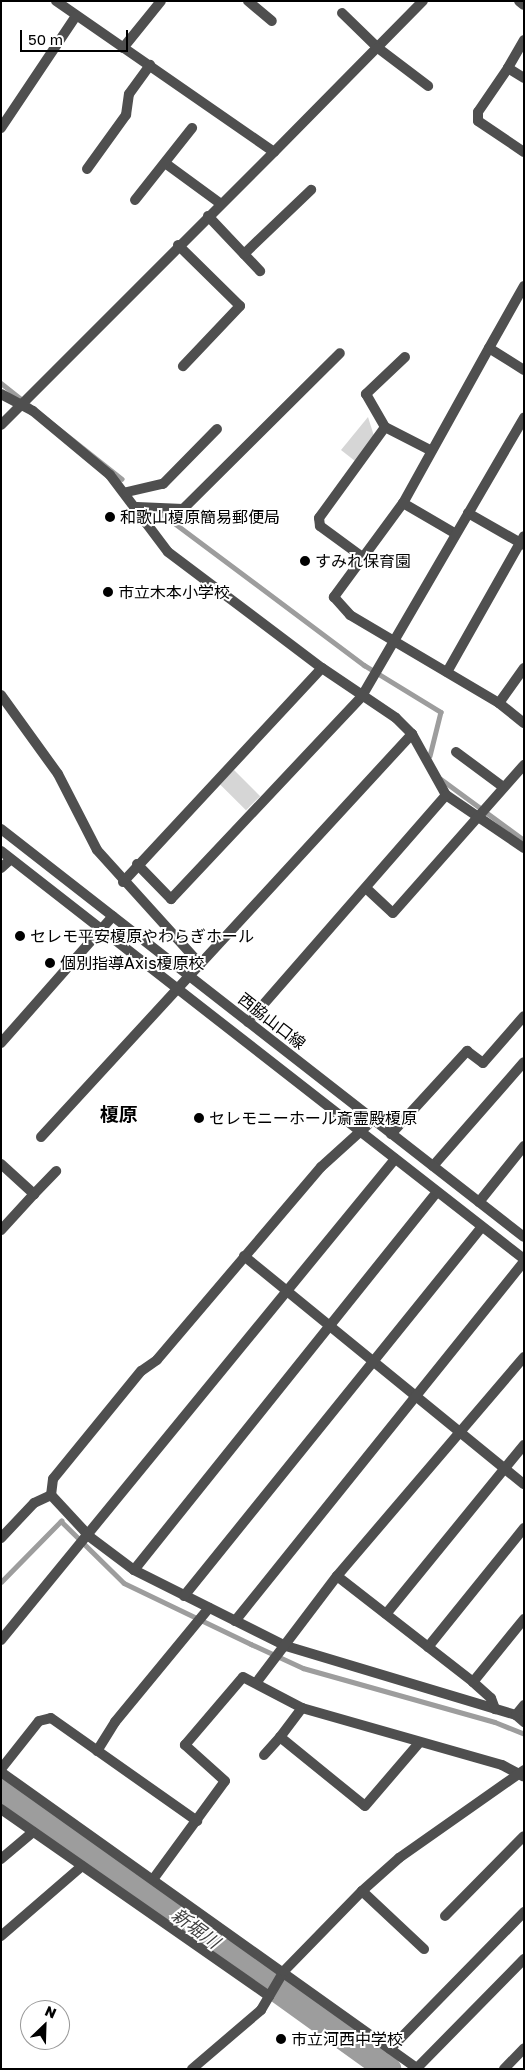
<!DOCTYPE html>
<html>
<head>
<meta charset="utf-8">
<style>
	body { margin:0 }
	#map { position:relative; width:525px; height:2070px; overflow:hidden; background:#fff; font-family:"Golos Text","Noto Sans JP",sans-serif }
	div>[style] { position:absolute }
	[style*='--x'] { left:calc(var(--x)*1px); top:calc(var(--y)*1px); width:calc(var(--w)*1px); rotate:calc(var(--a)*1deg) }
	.green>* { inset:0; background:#d6d6d6; transform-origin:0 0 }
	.stream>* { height:4.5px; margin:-2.25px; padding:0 2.25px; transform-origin:2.25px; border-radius:2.25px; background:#9d9d9d }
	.river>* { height:26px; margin:-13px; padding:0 13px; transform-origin:13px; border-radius:13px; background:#9d9d9d }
	.minor>* { height:10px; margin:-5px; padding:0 5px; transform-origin:5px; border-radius:5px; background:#4f4f4f }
	.tertiary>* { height:10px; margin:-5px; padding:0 5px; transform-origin:5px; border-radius:5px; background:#4f4f4f }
	.dots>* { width:14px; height:14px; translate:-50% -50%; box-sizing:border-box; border:2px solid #fff; border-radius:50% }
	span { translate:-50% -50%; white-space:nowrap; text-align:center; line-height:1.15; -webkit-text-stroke:4px #fff; paint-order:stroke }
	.poi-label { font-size:16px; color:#000 }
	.left { translate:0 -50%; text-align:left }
	.street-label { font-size:16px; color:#000 }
	.water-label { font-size:18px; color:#3e3e3e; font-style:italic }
	.quarter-label { font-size:19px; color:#000; font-weight:700 }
	.frame { position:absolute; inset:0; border:2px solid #000; pointer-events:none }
	.north { position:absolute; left:20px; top:2000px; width:50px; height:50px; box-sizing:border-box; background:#fff; border:1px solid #999; border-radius:50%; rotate:24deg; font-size:14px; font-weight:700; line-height:20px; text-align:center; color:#000 }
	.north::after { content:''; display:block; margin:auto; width:18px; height:22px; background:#000; clip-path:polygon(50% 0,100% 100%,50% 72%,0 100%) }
	.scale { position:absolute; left:20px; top:30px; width:108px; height:22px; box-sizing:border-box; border:2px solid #000; border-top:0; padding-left:6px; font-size:15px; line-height:18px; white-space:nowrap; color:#000; -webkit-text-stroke:4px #fff; paint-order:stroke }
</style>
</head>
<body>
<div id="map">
	<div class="green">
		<i style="clip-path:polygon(368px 417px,374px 436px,355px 461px,341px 450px)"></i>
		<i style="left:234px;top:770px;width:37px;height:20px;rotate:45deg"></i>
	</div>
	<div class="stream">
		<i style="--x:1;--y:383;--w:154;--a:38.4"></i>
		<i style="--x:161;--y:513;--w:254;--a:36.8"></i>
		<i style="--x:364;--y:665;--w:90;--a:31.4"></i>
		<i style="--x:441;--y:712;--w:45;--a:104"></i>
		<i style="--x:441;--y:779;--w:103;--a:36.3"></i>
		<i style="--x:1;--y:1582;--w:86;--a:-45.5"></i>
		<i style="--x:61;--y:1521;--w:88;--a:44.5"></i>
		<i style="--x:124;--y:1583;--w:141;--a:25.7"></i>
		<i style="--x:251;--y:1644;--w:57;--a:24.8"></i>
		<i style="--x:303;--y:1668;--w:199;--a:15.7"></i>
		<i style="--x:495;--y:1722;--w:31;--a:22"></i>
	</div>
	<div class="river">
		<i style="--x:1;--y:1791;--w:477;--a:35.7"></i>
	</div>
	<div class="minor">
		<i style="--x:56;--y:1;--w:265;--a:34.7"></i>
		<i style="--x:274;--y:152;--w:212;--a:-45.4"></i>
		<i style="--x:248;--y:1;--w:31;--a:40"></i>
		<i style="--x:519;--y:1;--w:6;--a:39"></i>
		<i style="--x:342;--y:13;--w:50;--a:44.2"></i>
		<i style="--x:378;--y:48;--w:63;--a:37.2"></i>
		<i style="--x:524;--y:40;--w:32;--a:120"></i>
		<i style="--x:508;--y:68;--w:19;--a:32"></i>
		<i style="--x:123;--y:48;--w:60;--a:-51"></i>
		<i style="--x:508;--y:68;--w:53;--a:124.3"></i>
		<i style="--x:478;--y:112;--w:9;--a:90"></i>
		<i style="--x:478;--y:121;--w:55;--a:34"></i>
		<i style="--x:1;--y:128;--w:135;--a:-56.2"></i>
		<i style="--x:165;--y:163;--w:69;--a:36.2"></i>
		<i style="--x:87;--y:169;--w:67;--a:-54.2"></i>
		<i style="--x:126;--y:115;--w:21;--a:-82"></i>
		<i style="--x:129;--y:94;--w:36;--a:-54"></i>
		<i style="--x:135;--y:200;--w:92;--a:-51.6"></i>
		<i style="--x:208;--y:216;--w:76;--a:46.6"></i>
		<i style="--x:178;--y:245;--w:87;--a:44.5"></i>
		<i style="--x:240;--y:306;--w:83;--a:133.5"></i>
		<i style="--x:244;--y:254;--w:93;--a:-43.7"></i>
		<i style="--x:489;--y:348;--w:71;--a:-60.6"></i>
		<i style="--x:405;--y:357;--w:54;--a:136.5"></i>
		<i style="--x:366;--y:394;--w:38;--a:60"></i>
		<i style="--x:385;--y:427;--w:51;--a:27.1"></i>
		<i style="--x:524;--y:370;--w:41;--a:-147.8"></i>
		<i style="--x:489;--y:348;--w:177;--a:119"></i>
		<i style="--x:403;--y:503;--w:117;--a:126.3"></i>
		<i style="--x:334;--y:597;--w:24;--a:48"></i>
		<i style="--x:350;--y:615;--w:173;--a:30.6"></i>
		<i style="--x:499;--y:703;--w:43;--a:-54.5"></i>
		<i style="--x:1;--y:394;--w:36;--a:28"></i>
		<i style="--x:33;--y:411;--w:100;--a:39.7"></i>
		<i style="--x:110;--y:475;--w:96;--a:53"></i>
		<i style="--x:168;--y:552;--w:193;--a:37"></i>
		<i style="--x:127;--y:492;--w:37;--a:-13"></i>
		<i style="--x:163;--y:484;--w:77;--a:-45.5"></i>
		<i style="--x:403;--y:503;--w:61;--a:30.3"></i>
		<i style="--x:137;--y:507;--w:46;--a:2.5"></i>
		<i style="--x:183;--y:509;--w:221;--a:-44.8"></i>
		<i style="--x:468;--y:513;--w:64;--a:29.7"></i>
		<i style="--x:361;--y:556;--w:51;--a:-143.8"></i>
		<i style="--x:320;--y:526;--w:8;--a:-97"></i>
		<i style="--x:319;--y:518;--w:112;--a:-54"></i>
		<i style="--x:447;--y:672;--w:156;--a:-60.5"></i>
		<i style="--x:1;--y:695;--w:97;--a:54.2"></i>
		<i style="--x:58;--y:774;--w:85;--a:62.8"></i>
		<i style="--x:97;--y:850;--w:154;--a:47.9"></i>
		<i style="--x:499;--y:703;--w:32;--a:39"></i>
		<i style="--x:456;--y:752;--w:57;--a:36.5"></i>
		<i style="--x:137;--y:864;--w:49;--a:45.8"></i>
		<i style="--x:171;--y:899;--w:279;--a:-46.7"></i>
		<i style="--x:362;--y:696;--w:322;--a:-59.8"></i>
		<i style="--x:1;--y:868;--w:13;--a:-42"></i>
		<i style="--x:123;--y:882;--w:292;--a:-47.1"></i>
		<i style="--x:322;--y:668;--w:89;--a:34"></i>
		<i style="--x:396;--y:718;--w:23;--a:45"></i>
		<i style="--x:412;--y:734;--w:70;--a:60.9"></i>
		<i style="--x:446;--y:795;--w:94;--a:34.2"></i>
		<i style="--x:367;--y:889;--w:35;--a:43"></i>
		<i style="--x:393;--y:913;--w:198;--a:-48.5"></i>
		<i style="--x:248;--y:1022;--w:301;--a:-48.9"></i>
		<i style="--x:1;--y:1043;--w:169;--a:-48.6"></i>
		<i style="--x:373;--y:1120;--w:70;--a:137.9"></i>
		<i style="--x:321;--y:1167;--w:253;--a:130.4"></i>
		<i style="--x:157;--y:1360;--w:19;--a:145"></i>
		<i style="--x:141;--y:1371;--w:139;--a:129.2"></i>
		<i style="--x:53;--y:1479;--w:16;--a:97"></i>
		<i style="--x:51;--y:1495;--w:57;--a:47.1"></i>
		<i style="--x:90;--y:1537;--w:55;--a:36.9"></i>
		<i style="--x:134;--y:1570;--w:170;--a:26.6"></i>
		<i style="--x:286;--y:1646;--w:240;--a:16.7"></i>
		<i style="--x:516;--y:1715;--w:11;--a:41"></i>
		<i style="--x:391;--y:1134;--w:113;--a:-47.5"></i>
		<i style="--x:467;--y:1051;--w:20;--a:37"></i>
		<i style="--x:483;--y:1063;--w:62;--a:-48.9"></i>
		<i style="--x:41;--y:1137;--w:548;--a:-47.37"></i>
		<i style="--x:1;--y:1164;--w:45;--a:42.3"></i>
		<i style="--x:34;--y:1194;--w:32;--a:-46"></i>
		<i style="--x:433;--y:1166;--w:138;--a:-48.8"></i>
		<i style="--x:479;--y:1202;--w:72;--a:-51.2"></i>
		<i style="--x:1;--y:1230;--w:49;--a:-47.5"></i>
		<i style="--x:244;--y:1256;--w:361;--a:39.2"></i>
		<i style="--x:1;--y:1538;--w:48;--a:-46.7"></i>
		<i style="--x:34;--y:1503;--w:19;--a:-25"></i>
		<i style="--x:134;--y:1570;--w:484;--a:-51.3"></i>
		<i style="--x:337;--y:1576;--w:172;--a:37.9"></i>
		<i style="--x:473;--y:1682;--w:24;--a:42"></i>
		<i style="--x:491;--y:1698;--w:12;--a:70"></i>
		<i style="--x:184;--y:1596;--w:474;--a:-51.1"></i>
		<i style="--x:386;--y:1614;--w:218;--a:-50.8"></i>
		<i style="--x:235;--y:1621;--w:462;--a:-51.2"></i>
		<i style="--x:1;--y:1640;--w:622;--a:-50.68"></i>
		<i style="--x:428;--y:1647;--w:153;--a:-51.1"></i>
		<i style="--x:473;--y:1682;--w:81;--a:-51"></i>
		<i style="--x:256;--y:1683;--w:134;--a:-52.9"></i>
		<i style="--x:337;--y:1576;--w:288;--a:-49.5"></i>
		<i style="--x:302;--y:1708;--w:208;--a:15.9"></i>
		<i style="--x:502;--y:1765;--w:24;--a:28"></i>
		<i style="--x:516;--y:1715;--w:13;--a:-51"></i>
		<i style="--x:97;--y:1751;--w:34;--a:-58"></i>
		<i style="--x:115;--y:1722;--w:148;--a:-50.5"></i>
		<i style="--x:264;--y:1755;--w:24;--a:-48"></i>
		<i style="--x:280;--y:1737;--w:109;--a:39.1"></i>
		<i style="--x:365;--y:1806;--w:83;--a:-49.4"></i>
		<i style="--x:1;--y:1769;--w:61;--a:-51.6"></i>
		<i style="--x:39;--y:1721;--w:12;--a:-14"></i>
		<i style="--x:51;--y:1718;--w:179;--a:35.2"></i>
		<i style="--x:1;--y:1772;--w:512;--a:35.46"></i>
		<i style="--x:1;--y:1809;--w:327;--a:34.9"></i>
		<i style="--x:1;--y:1859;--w:42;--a:-40.2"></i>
		<i style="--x:154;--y:1878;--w:120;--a:-53.8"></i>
		<i style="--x:225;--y:1781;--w:54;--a:-138"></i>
		<i style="--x:185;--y:1745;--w:89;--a:-49.5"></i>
		<i style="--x:243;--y:1677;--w:67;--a:27.7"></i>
		<i style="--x:302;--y:1708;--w:36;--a:127"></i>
		<i style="--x:362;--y:1891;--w:85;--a:43.1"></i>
		<i style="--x:445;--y:1916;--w:112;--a:-45.4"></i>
		<i style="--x:1;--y:1936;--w:107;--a:-40.8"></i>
		<i style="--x:261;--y:2010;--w:45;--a:-59.5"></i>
		<i style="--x:284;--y:1971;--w:112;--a:-45.7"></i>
		<i style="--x:362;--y:1891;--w:50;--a:-41.7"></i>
		<i style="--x:399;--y:1858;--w:153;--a:-35.1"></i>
		<i style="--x:390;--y:2049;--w:192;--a:-45.6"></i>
		<i style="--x:417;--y:2068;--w:153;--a:-45.5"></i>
		<i style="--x:504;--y:2069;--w:29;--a:-46"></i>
	</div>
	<div class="tertiary">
		<i style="--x:1;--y:425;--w:386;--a:-45"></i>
		<i style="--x:1;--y:829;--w:663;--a:37.96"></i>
		<i style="--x:1;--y:851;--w:663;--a:37.96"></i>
		<i style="--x:192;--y:2069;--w:91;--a:-40.5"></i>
	</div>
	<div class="dots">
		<i style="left:110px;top:517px;background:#000"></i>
		<i style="left:305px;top:561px;background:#000"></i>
		<i style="left:108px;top:592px;background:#000"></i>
		<i style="left:20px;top:936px;background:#000"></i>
		<i style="left:50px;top:963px;background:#000"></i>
		<i style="left:199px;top:1118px;background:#000"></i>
		<i style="left:281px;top:2039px;background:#000"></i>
	</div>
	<div class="poi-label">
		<span class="left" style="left:120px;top:517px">和歌山榎原簡易郵便局</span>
		<span class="left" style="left:315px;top:561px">すみれ保育園</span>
		<span class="left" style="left:118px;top:592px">市立木本小学校</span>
		<span class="left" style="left:30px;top:936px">セレモ平安榎原やわらぎホール</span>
		<span class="left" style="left:60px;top:963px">個別指導Axis榎原校</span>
		<span class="left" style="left:209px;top:1118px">セレモニーホール斎霊殿榎原</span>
		<span class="left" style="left:291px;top:2039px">市立河西中学校</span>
	</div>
	<div class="street-label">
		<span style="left:272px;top:1021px;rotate:38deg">西脇山口線</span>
	</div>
	<div class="water-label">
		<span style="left:196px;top:1928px;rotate:36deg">新堀川</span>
	</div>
	<div class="quarter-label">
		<span style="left:119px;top:1114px">榎原</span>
	</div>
	<div class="frame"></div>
	<div class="north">N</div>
	<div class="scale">50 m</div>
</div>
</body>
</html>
